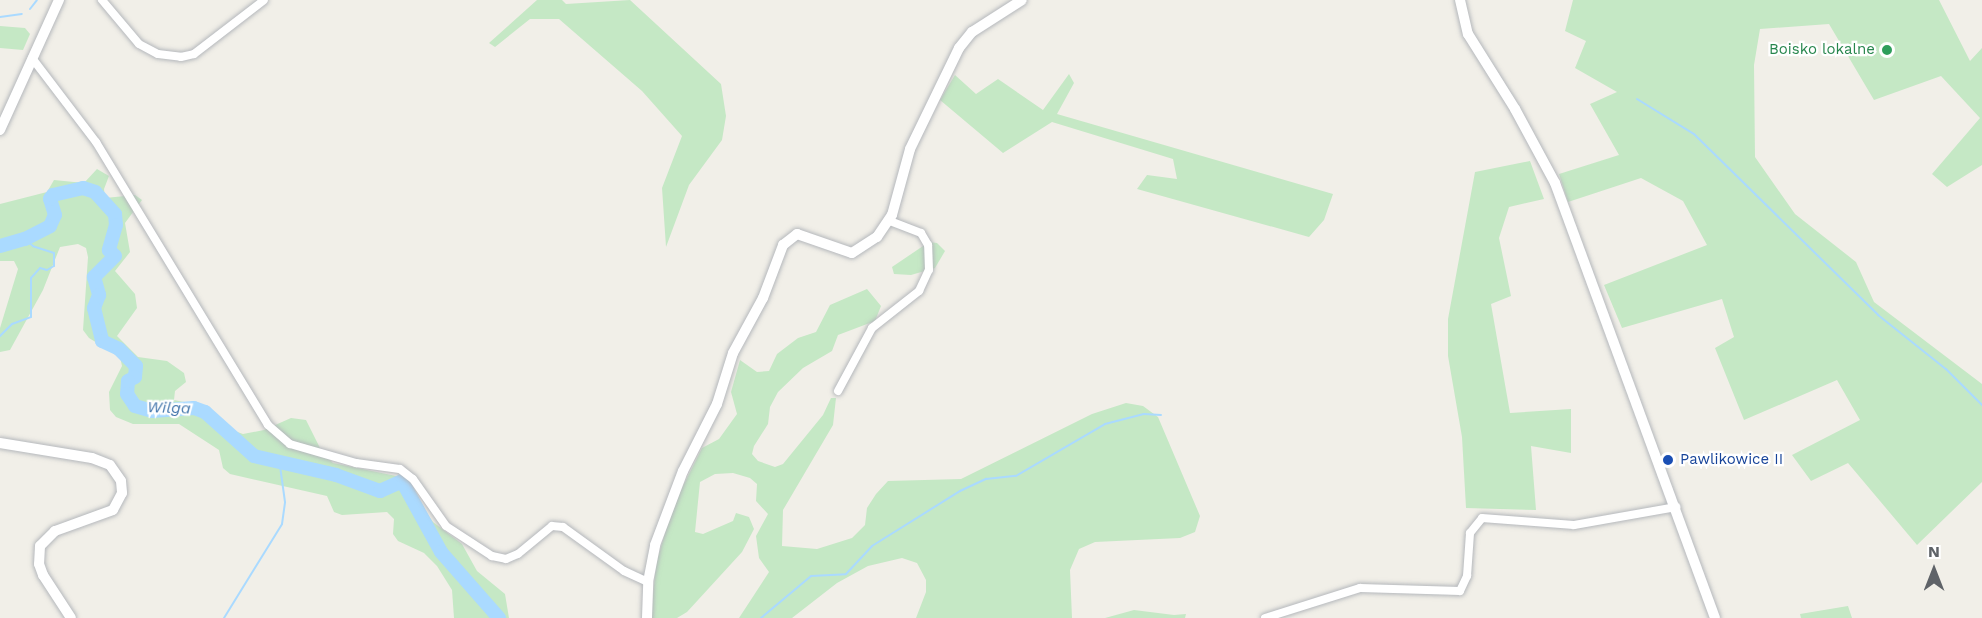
<!DOCTYPE html>
<html>
<head>
<meta charset="utf-8">
<style>
	body { margin:0 }
	#map { position:relative; width:1982px; height:618px; overflow:hidden; background:#f1efe8; font-family:"Work Sans",sans-serif }
	div>[style] { position:absolute }
	[style*='--x'] { left:calc(var(--x)*1px); top:calc(var(--y)*1px); width:calc(var(--w)*1px); rotate:calc(var(--a)*1deg) }
	.green>* { inset:0; background:#c5e8c5 }
	.stream>* { height:2px; margin:-1px; padding:0 1px; transform-origin:1px; border-radius:1px; background:#aadaff }
	.river>* { height:14px; margin:-7px; padding:0 7px; transform-origin:7px; border-radius:7px; background:#aadaff }
	.roads { filter:drop-shadow(0 0 2px #b5b8bc) drop-shadow(0 0 2px #b5b8bc) }
	.street>* { height:8px; margin:-4px; padding:0 4px; transform-origin:4px; border-radius:4px; background:#fff }
	.secondary>* { height:10px; margin:-5px; padding:0 5px; transform-origin:5px; border-radius:5px; background:#fff }
	.dots>* { width:16px; height:16px; translate:-50% -50%; box-sizing:border-box; border:3px solid #fff; border-radius:50% }
	span { translate:-50% -50%; white-space:nowrap; text-align:center; line-height:1.15; -webkit-text-stroke:4.5px #fff; paint-order:stroke }
	.leisure-label { font-size:15px; color:#27864d }
	.right { translate:-100% -50%; text-align:right }
	.transit-label { font-size:15px; color:#164399 }
	.left { translate:0 -50%; text-align:left }
	.water-label { font-size:16px; color:#4174aa; font-style:italic }
	.north { position:absolute; left:1904px; top:540px; width:60px; height:60px; -webkit-text-stroke:4px #fff; paint-order:stroke; rotate:0deg; font-size:16px; font-weight:700; line-height:24px; text-align:center; color:#5f6368 }
	.north::after { content:''; display:block; margin:auto; width:21px; height:27px; background:#5f6368; clip-path:polygon(50% 0,100% 100%,50% 72%,0 100%) }
</style>
</head>
<body>
<div id="map">
	<div class="green">
		<i style="clip-path:polygon(537px 0,562px 0,566px 4px,630px 0,721px 84px,726px 116px,722px 140px,689px 185px,666px 247px,662px 188px,682px 136px,642px 91px,559px 19px,530px 19px,495px 47px,489px 43px)"></i>
		<i style="clip-path:polygon(1573px 0,1939px 0,1970px 61px,1982px 48px,1982px 165px,1947px 187px,1932px 174px,1980px 118px,1941px 76px,1874px 100px,1829px 24px,1760px 29px,1754px 65px,1755px 157px,1795px 214px,1856px 262px,1874px 302px,1982px 384px,1982px 482px,1917px 545px,1848px 463px,1811px 481px,1792px 455px,1860px 420px,1837px 380px,1744px 420px,1715px 348px,1734px 337px,1722px 299px,1622px 328px,1604px 285px,1707px 245px,1683px 201px,1641px 178px,1568px 202px,1559px 174px,1619px 155px,1590px 104px,1617px 92px,1575px 68px,1586px 41px,1565px 31px)"></i>
		<i style="clip-path:polygon(0 26px,25px 28px,30px 34px,23px 50px,0 48px)"></i>
		<i style="clip-path:polygon(1069px 74px,1074px 83px,1057px 114px,1333px 194px,1324px 220px,1309px 237px,1137px 189px,1147px 175px,1177px 179px,1173px 159px,1052px 122px,1003px 153px,940px 100px,955px 75px,976px 94px,998px 79px,1043px 110px)"></i>
		<i style="clip-path:polygon(1530px 161px,1544px 199px,1509px 207px,1499px 238px,1511px 296px,1491px 304px,1510px 413px,1571px 409px,1571px 453px,1531px 446px,1536px 510px,1466px 508px,1462px 437px,1448px 356px,1448px 319px,1475px 172px)"></i>
		<i style="clip-path:polygon(97px 169px,109px 176px,104px 189px,105px 198px,135px 195px,142px 200px,125px 223px,130px 252px,115px 271px,135px 294px,137px 308px,117px 336px,138px 357px,167px 361px,184px 373px,186px 382px,175px 391px,174px 400px,204px 406px,220px 418px,224px 427px,243px 434px,264px 430px,291px 418px,306px 420px,322px 452px,333px 463px,401px 477px,433px 522px,462px 544px,477px 571px,505px 594px,509px 618px,454px 618px,452px 590px,437px 566px,424px 553px,398px 541px,393px 534px,394px 519px,387px 512px,342px 515px,334px 512px,327px 496px,230px 474px,223px 468px,219px 450px,179px 424px,133px 424px,116px 417px,110px 410px,109px 392px,122px 366px,120px 357px,89px 338px,83px 330px,88px 257px,86px 248px,78px 244px,60px 247px,43px 290px,10px 350px,0 352px,0 328px,18px 269px,14px 261px,0 261px,0 204px,47px 192px,54px 180px,84px 183px)"></i>
		<i style="clip-path:polygon(929px 242px,937px 243px,945px 251px,935px 268px,911px 275px,894px 274px,892px 267px)"></i>
		<i style="clip-path:polygon(867px 289px,881px 306px,875px 321px,838px 335px,832px 351px,803px 368px,778px 392px,770px 407px,768px 424px,754px 446px,752px 454px,758px 461px,775px 467px,783px 464px,823px 415px,831px 398px,836px 398px,833px 425px,783px 510px,782px 546px,817px 549px,852px 538px,865px 525px,867px 508px,876px 494px,888px 481px,961px 479px,1092px 414px,1126px 403px,1143px 406px,1158px 417px,1200px 516px,1195px 532px,1180px 538px,1095px 542px,1079px 549px,1070px 570px,1072px 618px,916px 618px,926px 592px,926px 580px,917px 563px,902px 558px,868px 566px,837px 583px,792px 618px,739px 618px,769px 572px,759px 558px,756px 536px,768px 514px,756px 501px,757px 484px,750px 478px,733px 473px,715px 474px,700px 482px,695px 532px,703px 534px,733px 521px,736px 513px,749px 517px,754px 529px,742px 552px,687px 612px,677px 618px,651px 618px,656px 564px,673px 506px,702px 448px,719px 439px,737px 414px,731px 392px,740px 360px,757px 372px,769px 371px,777px 354px,798px 338px,816px 332px,830px 305px)"></i>
		<i style="clip-path:polygon(1848px 606px,1852px 618px,1801px 618px,1800px 614px)"></i>
		<i style="clip-path:polygon(1134px 610px,1174px 615px,1186px 614px,1185px 618px,1105px 618px)"></i>
	</div>
	<div class="stream">
		<i style="--x:30;--y:9;--w:11;--a:-52"></i>
		<i style="--x:0;--y:17;--w:22;--a:-8"></i>
		<i style="--x:1637;--y:99;--w:67;--a:31.6"></i>
		<i style="--x:1694;--y:134;--w:258;--a:44.5"></i>
		<i style="--x:1878;--y:315;--w:87;--a:38.5"></i>
		<i style="--x:1946;--y:369;--w:51;--a:45"></i>
		<i style="--x:0;--y:336;--w:17;--a:-45"></i>
		<i style="--x:12;--y:324;--w:20;--a:-20"></i>
		<i style="--x:31;--y:317;--w:39;--a:-90"></i>
		<i style="--x:31;--y:278;--w:13;--a:-48"></i>
		<i style="--x:40;--y:268;--w:7;--a:16"></i>
		<i style="--x:47;--y:270;--w:8;--a:-30"></i>
		<i style="--x:54;--y:266;--w:13;--a:-90"></i>
		<i style="--x:54;--y:253;--w:22;--a:-162"></i>
		<i style="--x:33;--y:246;--w:11;--a:-139"></i>
		<i style="--x:224;--y:618;--w:110;--a:-58.3"></i>
		<i style="--x:282;--y:524;--w:22;--a:-82"></i>
		<i style="--x:285;--y:502;--w:43;--a:-97.9"></i>
		<i style="--x:761;--y:618;--w:65;--a:-40"></i>
		<i style="--x:811;--y:576;--w:35;--a:-3"></i>
		<i style="--x:846;--y:574;--w:38;--a:-47"></i>
		<i style="--x:872;--y:546;--w:104;--a:-32"></i>
		<i style="--x:960;--y:491;--w:29;--a:-25"></i>
		<i style="--x:986;--y:479;--w:30;--a:-6"></i>
		<i style="--x:1016;--y:476;--w:103;--a:-30.3"></i>
		<i style="--x:1105;--y:424;--w:40;--a:-14.4"></i>
		<i style="--x:1144;--y:414;--w:17;--a:3"></i>
	</div>
	<div class="river">
		<i style="--x:0;--y:246;--w:26;--a:-16"></i>
		<i style="--x:25;--y:239;--w:28;--a:-27"></i>
		<i style="--x:50;--y:226;--w:12;--a:-66"></i>
		<i style="--x:55;--y:215;--w:17;--a:-107"></i>
		<i style="--x:50;--y:199;--w:5;--a:-53"></i>
		<i style="--x:53;--y:195;--w:31;--a:-13"></i>
		<i style="--x:83;--y:188;--w:13;--a:18"></i>
		<i style="--x:95;--y:192;--w:30;--a:48"></i>
		<i style="--x:115;--y:214;--w:11;--a:85"></i>
		<i style="--x:116;--y:225;--w:26;--a:106"></i>
		<i style="--x:109;--y:250;--w:8;--a:45"></i>
		<i style="--x:115;--y:256;--w:30;--a:135"></i>
		<i style="--x:94;--y:277;--w:19;--a:74"></i>
		<i style="--x:99;--y:295;--w:14;--a:111"></i>
		<i style="--x:94;--y:308;--w:34;--a:76"></i>
		<i style="--x:102;--y:341;--w:19;--a:25"></i>
		<i style="--x:119;--y:349;--w:24;--a:45"></i>
		<i style="--x:136;--y:366;--w:11;--a:95"></i>
		<i style="--x:135;--y:377;--w:8;--a:150"></i>
		<i style="--x:128;--y:381;--w:13;--a:94"></i>
		<i style="--x:127;--y:394;--w:14;--a:56"></i>
		<i style="--x:135;--y:406;--w:18;--a:16"></i>
		<i style="--x:152;--y:411;--w:42;--a:-4.1"></i>
		<i style="--x:194;--y:408;--w:12;--a:20"></i>
		<i style="--x:205;--y:412;--w:66;--a:41.9"></i>
		<i style="--x:254;--y:456;--w:84;--a:13"></i>
		<i style="--x:336;--y:475;--w:47;--a:20"></i>
		<i style="--x:380;--y:491;--w:24;--a:-24"></i>
		<i style="--x:402;--y:481;--w:81;--a:61.2"></i>
		<i style="--x:441;--y:552;--w:88;--a:48.7"></i>
	</div>
	<div class="roads">
		<div class="street">
			<i style="--x:102;--y:0;--w:57;--a:49.9"></i>
			<i style="--x:139;--y:44;--w:21;--a:28"></i>
			<i style="--x:158;--y:54;--w:23;--a:7"></i>
			<i style="--x:181;--y:57;--w:13;--a:-13"></i>
			<i style="--x:194;--y:54;--w:88;--a:-37.6"></i>
			<i style="--x:32;--y:58;--w:106;--a:52.7"></i>
			<i style="--x:96;--y:142;--w:331;--a:58.7"></i>
			<i style="--x:268;--y:425;--w:29;--a:41"></i>
			<i style="--x:290;--y:444;--w:69;--a:16.1"></i>
			<i style="--x:356;--y:463;--w:44;--a:7.8"></i>
			<i style="--x:400;--y:469;--w:16;--a:38"></i>
			<i style="--x:413;--y:479;--w:57;--a:54.9"></i>
			<i style="--x:446;--y:526;--w:55;--a:33.1"></i>
			<i style="--x:492;--y:556;--w:14;--a:12"></i>
			<i style="--x:506;--y:559;--w:13;--a:-23"></i>
			<i style="--x:518;--y:554;--w:44;--a:-39.5"></i>
			<i style="--x:552;--y:526;--w:11;--a:5"></i>
			<i style="--x:563;--y:527;--w:75;--a:35.8"></i>
			<i style="--x:624;--y:571;--w:26;--a:25"></i>
			<i style="--x:838;--y:391;--w:72;--a:-61.6"></i>
			<i style="--x:872;--y:328;--w:60;--a:-38.2"></i>
			<i style="--x:919;--y:291;--w:23;--a:-65"></i>
			<i style="--x:929;--y:270;--w:25;--a:-92"></i>
			<i style="--x:928;--y:245;--w:14;--a:-120"></i>
			<i style="--x:921;--y:233;--w:34;--a:-159"></i>
			<i style="--x:1265;--y:618;--w:100;--a:-17.5"></i>
			<i style="--x:1360;--y:588;--w:100;--a:1.7"></i>
			<i style="--x:1460;--y:591;--w:17;--a:-65"></i>
			<i style="--x:1467;--y:576;--w:43;--a:-86"></i>
			<i style="--x:1470;--y:533;--w:19;--a:-51"></i>
			<i style="--x:1482;--y:518;--w:92;--a:4.4"></i>
			<i style="--x:1574;--y:525;--w:104;--a:-10"></i>
		</div>
		<div class="secondary">
			<i style="--x:1460;--y:0;--w:35;--a:77"></i>
			<i style="--x:1468;--y:34;--w:89;--a:57.9"></i>
			<i style="--x:1515;--y:109;--w:84;--a:61.6"></i>
			<i style="--x:1555;--y:183;--w:463;--a:69.8"></i>
			<i style="--x:0;--y:130;--w:143;--a:-65.6"></i>
			<i style="--x:0;--y:443;--w:93;--a:9.3"></i>
			<i style="--x:92;--y:458;--w:19;--a:21"></i>
			<i style="--x:110;--y:465;--w:19;--a:55"></i>
			<i style="--x:121;--y:481;--w:12;--a:85"></i>
			<i style="--x:122;--y:493;--w:19;--a:118"></i>
			<i style="--x:113;--y:510;--w:62;--a:160.1"></i>
			<i style="--x:55;--y:531;--w:21;--a:135"></i>
			<i style="--x:40;--y:546;--w:18;--a:93"></i>
			<i style="--x:39;--y:564;--w:12;--a:70"></i>
			<i style="--x:43;--y:575;--w:51;--a:56.9"></i>
			<i style="--x:647;--y:618;--w:36;--a:-88"></i>
			<i style="--x:648;--y:582;--w:38;--a:-79"></i>
			<i style="--x:655;--y:545;--w:79;--a:-69.3"></i>
			<i style="--x:683;--y:471;--w:75;--a:-63.1"></i>
			<i style="--x:717;--y:404;--w:53;--a:-72.6"></i>
			<i style="--x:733;--y:353;--w:63;--a:-61.4"></i>
			<i style="--x:763;--y:298;--w:57;--a:-69.3"></i>
			<i style="--x:783;--y:245;--w:18;--a:-38"></i>
			<i style="--x:797;--y:234;--w:58;--a:19.1"></i>
			<i style="--x:852;--y:253;--w:30;--a:-33"></i>
			<i style="--x:877;--y:237;--w:27;--a:-56"></i>
			<i style="--x:892;--y:215;--w:68;--a:-74.7"></i>
			<i style="--x:910;--y:149;--w:112;--a:-64.1"></i>
			<i style="--x:959;--y:48;--w:21;--a:-51"></i>
			<i style="--x:972;--y:32;--w:59;--a:-32.6"></i>
		</div>
	</div>
	<div class="dots">
		<i style="left:1887px;top:50px;background:#2e9e5b"></i>
		<i style="left:1668px;top:460px;background:#1a4fb4"></i>
	</div>
	<div class="leisure-label">
		<span class="right" style="left:1875px;top:50px">Boisko lokalne</span>
	</div>
	<div class="transit-label">
		<span class="left" style="left:1680px;top:460px">Pawlikowice II</span>
	</div>
	<div class="water-label">
		<span style="left:169px;top:408px;rotate:2deg">Wilga</span>
	</div>
	<div class="north">N</div>
</div>
</body>
</html>
